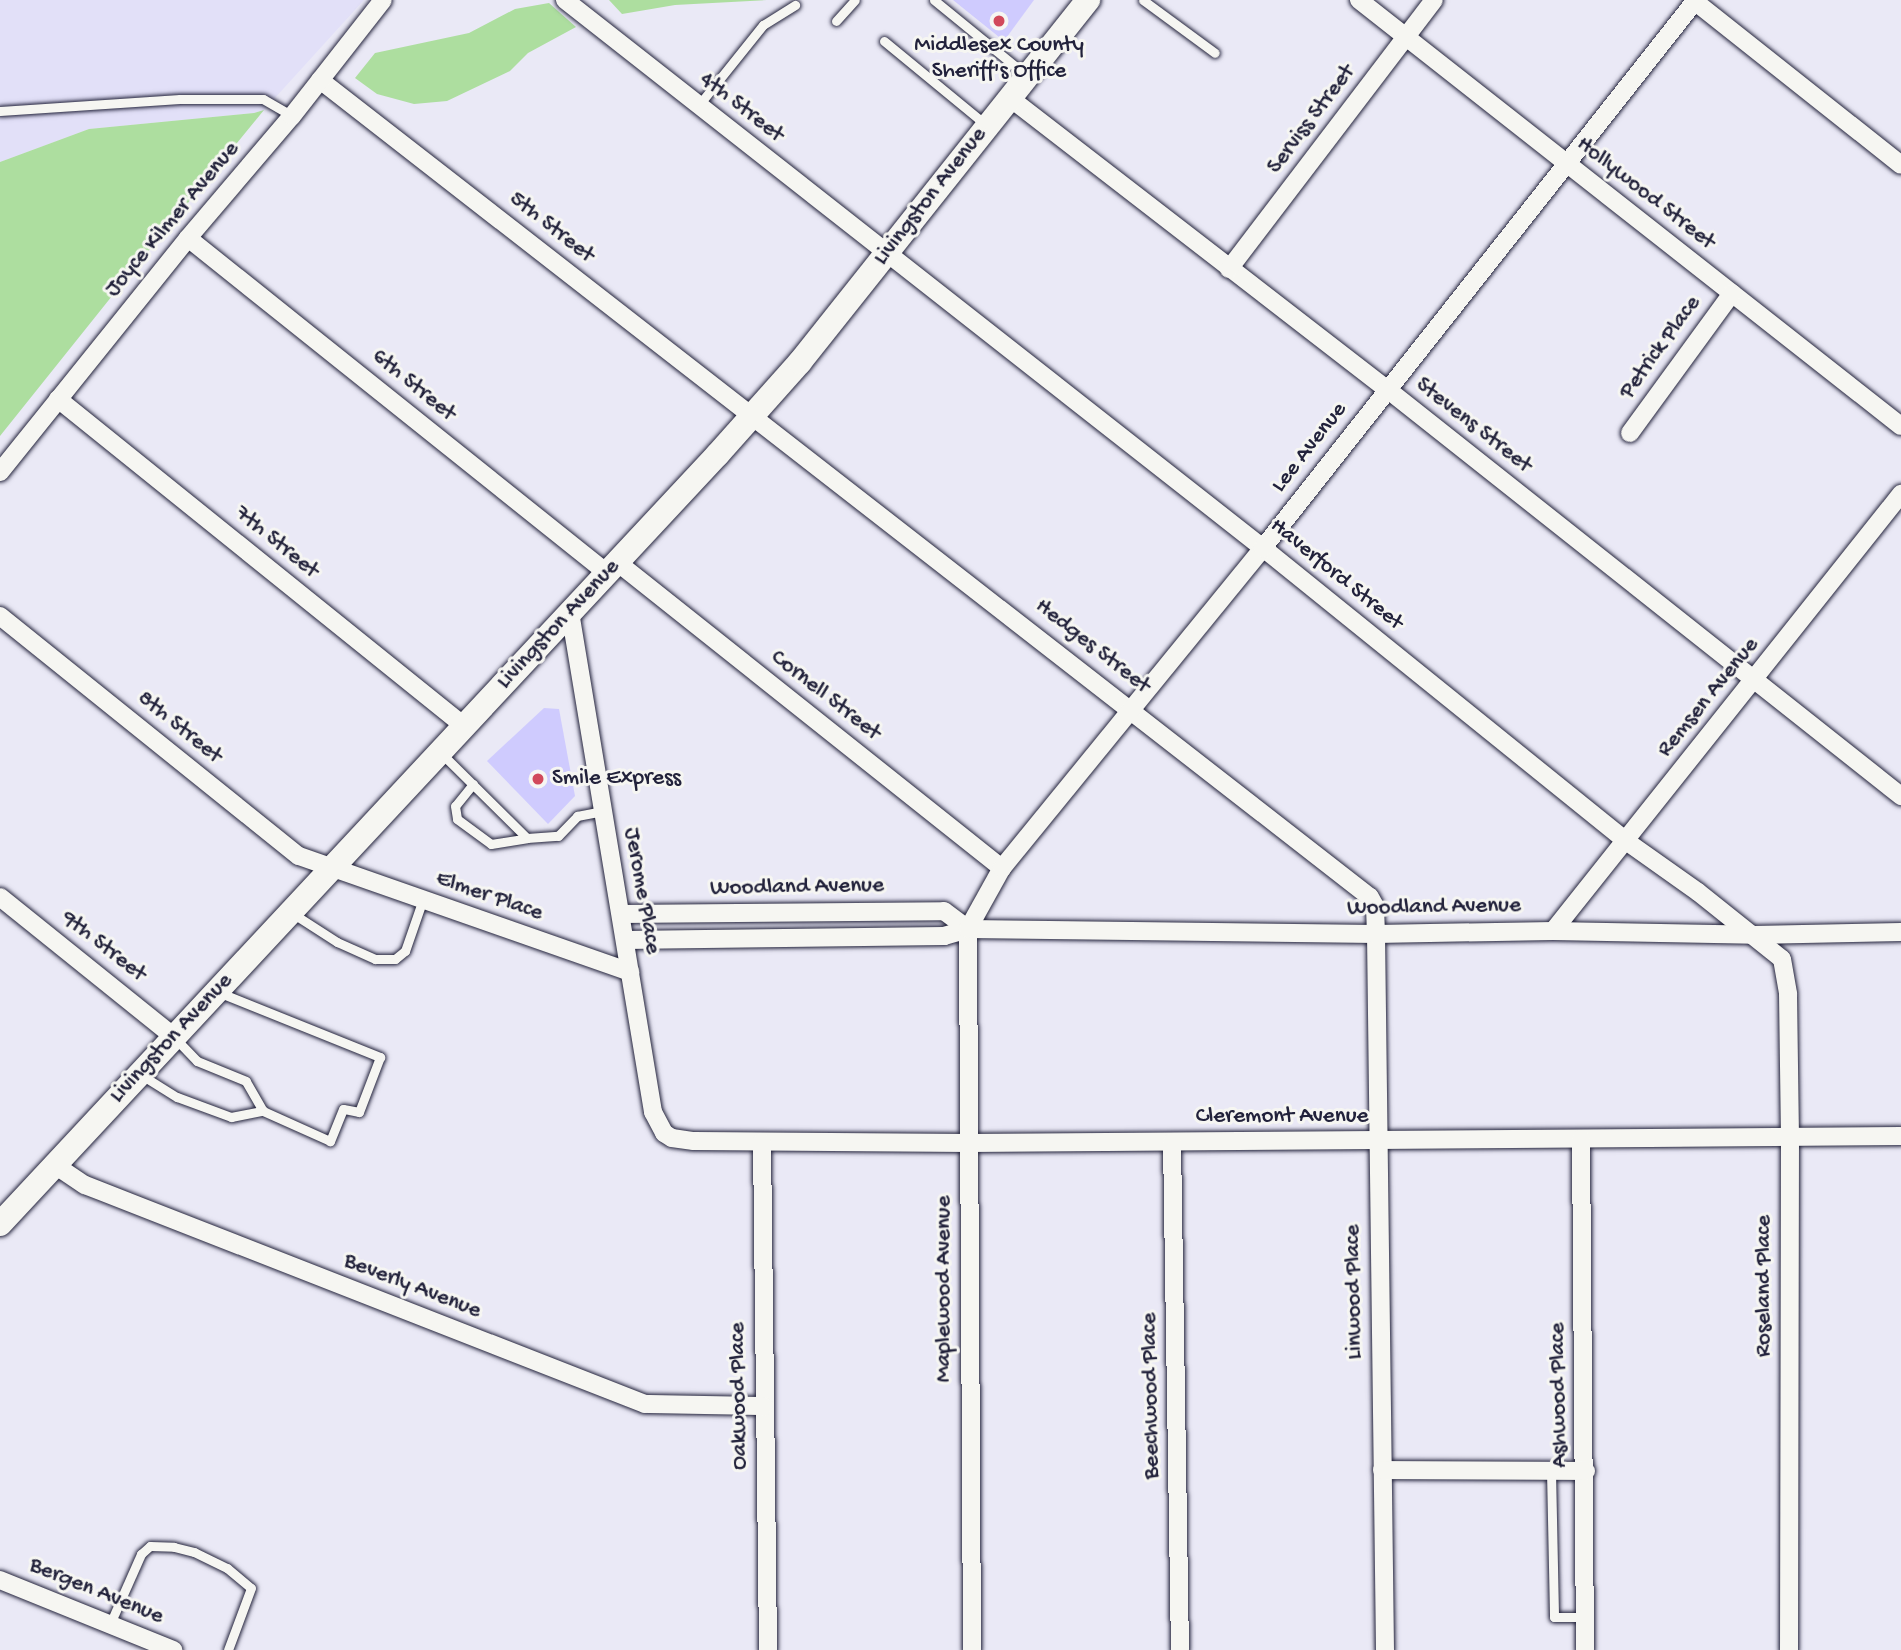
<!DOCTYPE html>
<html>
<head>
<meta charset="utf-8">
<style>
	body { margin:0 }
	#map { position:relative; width:1901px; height:1650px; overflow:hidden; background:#eae9f6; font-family:"Gochi Hand",sans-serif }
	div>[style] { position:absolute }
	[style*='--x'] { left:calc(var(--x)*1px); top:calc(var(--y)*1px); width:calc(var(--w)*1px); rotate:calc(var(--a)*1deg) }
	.built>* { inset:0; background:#e2e0f8 }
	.green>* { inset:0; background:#adde9f }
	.building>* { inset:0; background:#cfcbfe }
	.roads { filter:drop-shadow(0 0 2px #22223b) drop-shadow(0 0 2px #22223b) }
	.lane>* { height:9px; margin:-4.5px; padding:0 4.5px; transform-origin:4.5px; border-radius:4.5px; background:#f6f6f2 }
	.street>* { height:18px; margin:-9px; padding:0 9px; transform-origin:9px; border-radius:9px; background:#f6f6f2 }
	.secondary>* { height:24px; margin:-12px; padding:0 12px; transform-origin:12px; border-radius:12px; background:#f6f6f2 }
	.dots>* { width:19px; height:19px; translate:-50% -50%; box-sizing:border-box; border:4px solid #f6f6f2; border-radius:50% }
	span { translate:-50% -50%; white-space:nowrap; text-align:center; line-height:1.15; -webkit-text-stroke:6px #f6f6f2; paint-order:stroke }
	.poi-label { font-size:23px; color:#22223b }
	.left { translate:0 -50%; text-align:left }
	.street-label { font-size:23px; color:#22223b }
</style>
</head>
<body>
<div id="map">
	<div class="built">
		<i style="clip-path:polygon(0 0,364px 0,264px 110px,254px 113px,89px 129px,0 162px)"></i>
	</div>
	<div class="green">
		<i style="clip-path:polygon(609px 0,767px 0,675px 5px,622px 14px)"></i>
		<i style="clip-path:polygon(549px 3px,576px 27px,528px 53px,510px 71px,447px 101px,414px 104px,377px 94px,355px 78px,375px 53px,469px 33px,515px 9px)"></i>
		<i style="clip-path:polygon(264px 110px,120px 286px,0 436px,0 162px,89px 129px,254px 113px)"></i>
	</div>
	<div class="building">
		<i style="clip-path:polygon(953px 0,1034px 0,1004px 41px)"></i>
		<i style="clip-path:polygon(544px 708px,559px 709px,575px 796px,548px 824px,487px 761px)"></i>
	</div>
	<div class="roads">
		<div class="lane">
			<i style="--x:934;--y:0;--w:119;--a:39.2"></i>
			<i style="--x:1143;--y:0;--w:89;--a:36.4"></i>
			<i style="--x:836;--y:21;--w:28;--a:-48"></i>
			<i style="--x:884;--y:41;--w:131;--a:39.4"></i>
			<i style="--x:698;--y:106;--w:104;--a:-51.3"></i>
			<i style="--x:763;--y:25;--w:38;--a:-32"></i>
			<i style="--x:0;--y:111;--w:180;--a:-3.8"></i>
			<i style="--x:180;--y:99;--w:83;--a:0"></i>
			<i style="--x:263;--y:99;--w:34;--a:30"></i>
			<i style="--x:441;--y:753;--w:121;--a:44.7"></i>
			<i style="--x:527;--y:838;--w:31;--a:-4"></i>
			<i style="--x:558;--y:836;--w:28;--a:-46"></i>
			<i style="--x:577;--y:816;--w:25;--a:-11"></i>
			<i style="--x:473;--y:784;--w:28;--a:129"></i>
			<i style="--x:455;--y:806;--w:13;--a:81"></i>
			<i style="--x:457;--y:819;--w:42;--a:36.3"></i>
			<i style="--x:491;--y:844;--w:36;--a:-9"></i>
			<i style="--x:292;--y:913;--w:54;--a:32.8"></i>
			<i style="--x:337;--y:942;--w:42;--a:24.1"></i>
			<i style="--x:375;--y:959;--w:20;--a:0"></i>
			<i style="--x:395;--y:959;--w:13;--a:-39"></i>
			<i style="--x:405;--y:951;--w:55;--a:-70.9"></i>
			<i style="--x:218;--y:992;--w:175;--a:21.9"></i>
			<i style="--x:380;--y:1057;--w:59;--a:110.9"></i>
			<i style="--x:359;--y:1112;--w:16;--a:-169"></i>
			<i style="--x:343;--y:1109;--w:35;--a:112"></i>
			<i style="--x:330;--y:1141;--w:73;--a:-155.9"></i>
			<i style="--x:143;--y:1076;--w:40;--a:32"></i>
			<i style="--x:177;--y:1097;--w:58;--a:20.3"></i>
			<i style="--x:231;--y:1117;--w:33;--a:-11"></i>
			<i style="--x:263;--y:1111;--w:34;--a:-120"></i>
			<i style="--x:246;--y:1081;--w:53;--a:-157.8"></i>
			<i style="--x:197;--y:1061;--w:32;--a:-134"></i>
			<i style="--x:1551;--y:1471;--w:146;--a:88.8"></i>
			<i style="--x:1554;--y:1617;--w:31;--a:0"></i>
			<i style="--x:110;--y:1624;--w:77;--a:-66.1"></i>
			<i style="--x:141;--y:1554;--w:12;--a:-42"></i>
			<i style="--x:150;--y:1546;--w:24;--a:2"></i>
			<i style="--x:174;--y:1547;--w:21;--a:14"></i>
			<i style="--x:194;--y:1552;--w:37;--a:26"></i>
			<i style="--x:227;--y:1568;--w:31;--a:40"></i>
			<i style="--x:251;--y:1588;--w:66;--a:110.4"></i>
		</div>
		<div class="street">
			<i style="--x:565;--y:0;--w:887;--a:38.14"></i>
			<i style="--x:1263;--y:548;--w:466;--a:38.9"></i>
			<i style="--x:1626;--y:841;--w:88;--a:35.3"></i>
			<i style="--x:1698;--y:892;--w:107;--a:38.6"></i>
			<i style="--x:1782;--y:959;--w:36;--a:80"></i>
			<i style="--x:1788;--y:994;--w:143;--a:89.2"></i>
			<i style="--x:1790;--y:1137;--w:513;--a:90.11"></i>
			<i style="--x:1359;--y:0;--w:689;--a:38.17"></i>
			<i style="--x:1693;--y:0;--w:265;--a:38.4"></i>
			<i style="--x:320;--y:80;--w:1330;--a:37.89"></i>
			<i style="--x:1370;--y:897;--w:10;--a:61"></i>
			<i style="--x:1375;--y:906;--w:28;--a:88"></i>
			<i style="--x:1376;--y:934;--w:716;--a:89.28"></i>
			<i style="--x:1010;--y:98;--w:476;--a:37.7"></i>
			<i style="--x:1387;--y:389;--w:656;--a:38.37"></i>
			<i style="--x:188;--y:238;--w:536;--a:38.64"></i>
			<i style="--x:1229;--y:269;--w:338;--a:-52.7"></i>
			<i style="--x:58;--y:399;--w:521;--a:38.85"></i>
			<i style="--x:1630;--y:433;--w:173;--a:-53.9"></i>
			<i style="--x:0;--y:472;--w:300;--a:-51.2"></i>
			<i style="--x:188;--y:238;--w:160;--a:-49.6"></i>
			<i style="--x:292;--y:116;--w:147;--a:-51.9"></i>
			<i style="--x:617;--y:562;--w:492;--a:38.5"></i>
			<i style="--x:570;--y:612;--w:507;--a:80.57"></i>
			<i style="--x:653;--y:1112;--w:24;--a:62"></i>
			<i style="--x:664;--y:1133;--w:9;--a:32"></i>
			<i style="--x:672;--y:1138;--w:22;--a:8"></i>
			<i style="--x:694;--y:1141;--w:275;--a:0.4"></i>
			<i style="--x:969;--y:1143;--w:932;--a:-0.43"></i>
			<i style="--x:0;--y:616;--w:383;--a:38.8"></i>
			<i style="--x:299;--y:856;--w:351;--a:19.3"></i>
			<i style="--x:0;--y:897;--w:223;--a:38.8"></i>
			<i style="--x:621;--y:914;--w:323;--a:-0.5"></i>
			<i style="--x:944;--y:911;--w:30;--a:37"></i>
			<i style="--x:1553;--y:931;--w:559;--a:-51.47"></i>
			<i style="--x:625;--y:940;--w:319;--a:-0.7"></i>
			<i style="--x:944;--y:936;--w:25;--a:-16"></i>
			<i style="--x:968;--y:929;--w:408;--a:0.7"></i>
			<i style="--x:1376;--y:934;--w:177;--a:-1"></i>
			<i style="--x:1553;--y:931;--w:201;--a:1.1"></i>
			<i style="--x:1754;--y:935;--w:147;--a:-1.2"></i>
			<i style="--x:1581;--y:1139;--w:511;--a:89.55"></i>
			<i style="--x:762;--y:1142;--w:508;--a:89.32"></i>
			<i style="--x:1172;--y:1142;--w:508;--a:89.1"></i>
			<i style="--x:55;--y:1165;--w:36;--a:34"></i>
			<i style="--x:85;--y:1185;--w:601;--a:21.36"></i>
			<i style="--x:645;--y:1404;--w:119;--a:1"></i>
			<i style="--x:1382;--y:1470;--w:204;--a:0.3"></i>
			<i style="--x:0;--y:1580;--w:187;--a:22"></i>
			<i style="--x:972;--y:1650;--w:721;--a:-90.32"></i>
			<i style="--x:968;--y:929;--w:70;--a:-60.9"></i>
			<i style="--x:1002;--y:868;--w:413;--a:-50.8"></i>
			<i style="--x:1263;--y:548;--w:698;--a:-51.69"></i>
		</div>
		<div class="secondary">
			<i style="--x:0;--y:1224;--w:1053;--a:-47"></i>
			<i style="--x:718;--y:454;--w:123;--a:-48.3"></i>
			<i style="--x:800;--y:362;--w:463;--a:-51.5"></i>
		</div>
	</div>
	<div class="dots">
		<i style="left:999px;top:21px;background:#d1495b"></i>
		<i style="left:538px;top:779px;background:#d1495b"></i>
	</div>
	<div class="poi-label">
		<span style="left:999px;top:59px">Middlesex County<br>Sheriff's Office</span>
		<span class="left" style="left:552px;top:779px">Smile Express</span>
	</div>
	<div class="street-label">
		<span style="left:741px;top:108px;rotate:38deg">4th Street</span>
		<span style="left:1312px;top:120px;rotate:-53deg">Serviss Street</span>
		<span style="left:1645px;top:194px;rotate:38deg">Hollywood Street</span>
		<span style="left:931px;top:197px;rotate:-52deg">Livingston Avenue</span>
		<span style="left:173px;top:220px;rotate:-50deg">Joyce Kilmer Avenue</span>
		<span style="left:551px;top:228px;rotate:38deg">5th Street</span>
		<span style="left:1661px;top:348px;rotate:-54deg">Petrick Place</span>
		<span style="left:413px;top:386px;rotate:39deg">6th Street</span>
		<span style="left:1473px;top:426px;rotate:38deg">Stevens Street</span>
		<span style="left:1310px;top:448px;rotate:-52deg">Lee Avenue</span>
		<span style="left:276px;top:543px;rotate:39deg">7th Street</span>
		<span style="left:1336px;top:575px;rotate:39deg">Haverford Street</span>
		<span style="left:559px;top:625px;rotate:-47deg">Livingston Avenue</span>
		<span style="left:1092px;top:647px;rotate:38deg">Hedges Street</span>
		<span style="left:825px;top:696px;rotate:38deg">Cornell Street</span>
		<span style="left:1709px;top:698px;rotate:-51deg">Remsen Avenue</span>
		<span style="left:179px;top:728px;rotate:39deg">8th Street</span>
		<span style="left:797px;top:888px;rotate:-1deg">Woodland Avenue</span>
		<span style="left:641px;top:891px;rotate:80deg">Jerome Place</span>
		<span style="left:489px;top:897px;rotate:19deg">Elmer Place</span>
		<span style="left:1434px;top:908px;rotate:-1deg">Woodland Avenue</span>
		<span style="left:103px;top:947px;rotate:38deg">9th Street</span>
		<span style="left:172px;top:1039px;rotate:-47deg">Livingston Avenue</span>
		<span style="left:1282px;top:1117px">Cleremont Avenue</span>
		<span style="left:1765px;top:1286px;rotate:-90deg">Roseland Place</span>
		<span style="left:412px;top:1287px;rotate:21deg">Beverly Avenue</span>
		<span style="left:945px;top:1289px;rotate:-90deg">Maplewood Avenue</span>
		<span style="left:1355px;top:1292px;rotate:-91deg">Linwood Place</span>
		<span style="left:1560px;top:1395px;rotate:-91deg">Ashwood Place</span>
		<span style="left:740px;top:1396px;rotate:-91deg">Oakwood Place</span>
		<span style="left:1152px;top:1396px;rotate:-91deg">Beechwood Place</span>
		<span style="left:96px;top:1592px;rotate:22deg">Bergen Avenue</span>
	</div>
</div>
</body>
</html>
